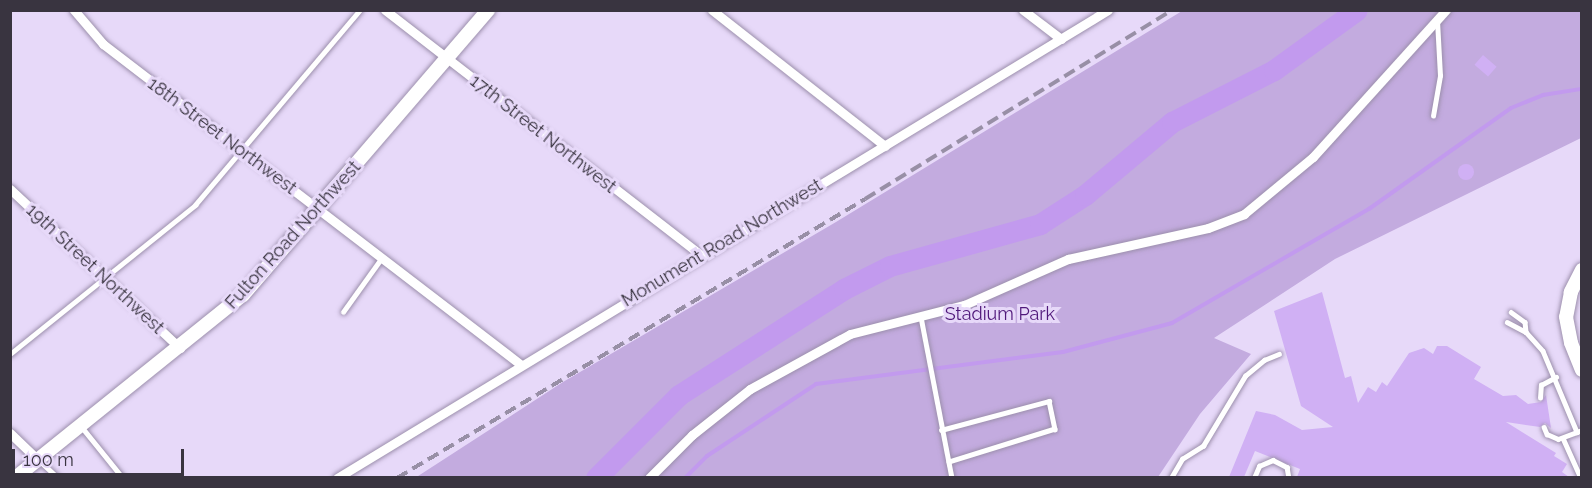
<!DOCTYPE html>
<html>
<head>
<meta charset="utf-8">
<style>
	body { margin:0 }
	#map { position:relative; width:1592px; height:488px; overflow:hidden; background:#e7d9f9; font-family:Raleway,sans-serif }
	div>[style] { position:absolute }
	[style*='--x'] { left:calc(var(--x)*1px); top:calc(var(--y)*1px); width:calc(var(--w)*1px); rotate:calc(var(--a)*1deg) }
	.green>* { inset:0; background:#c3abdf }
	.stream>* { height:4px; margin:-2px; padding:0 2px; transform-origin:2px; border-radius:2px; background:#c29aee }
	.river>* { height:21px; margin:-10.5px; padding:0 10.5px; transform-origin:10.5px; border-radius:10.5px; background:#c29aee }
	.building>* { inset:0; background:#d0b0f4; transform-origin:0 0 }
	.round { border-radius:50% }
	.roads { filter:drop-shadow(0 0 2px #9c8fac) drop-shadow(0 0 2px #9c8fac) }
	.lane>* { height:4.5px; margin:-2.25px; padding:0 2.25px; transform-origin:2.25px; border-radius:2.25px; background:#fff }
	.street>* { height:9px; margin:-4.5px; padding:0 4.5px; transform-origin:4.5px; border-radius:4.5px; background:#fff }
	.secondary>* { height:14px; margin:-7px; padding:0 7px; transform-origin:7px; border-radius:7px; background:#fff }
	.rail>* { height:4px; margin-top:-2px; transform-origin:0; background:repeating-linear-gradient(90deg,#988fa6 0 12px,transparent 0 18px) }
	span { translate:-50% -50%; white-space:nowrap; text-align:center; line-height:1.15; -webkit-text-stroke:6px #e7d9f9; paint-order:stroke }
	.street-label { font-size:18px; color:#393440 }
	.park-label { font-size:18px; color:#50187a }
	.frame { position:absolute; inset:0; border:12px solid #393440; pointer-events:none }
	.scale { position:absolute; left:12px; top:449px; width:172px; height:27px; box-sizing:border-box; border:3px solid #393440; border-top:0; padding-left:8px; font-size:18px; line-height:21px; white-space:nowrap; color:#393440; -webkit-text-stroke:4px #e7d9f9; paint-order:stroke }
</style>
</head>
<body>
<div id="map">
	<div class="green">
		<i style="clip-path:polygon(1182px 11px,1581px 11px,1581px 138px,1335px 259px,1214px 338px,1251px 354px,1200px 414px,1158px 477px,415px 478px,563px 382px,836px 222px)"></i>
	</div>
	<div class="stream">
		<i style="--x:685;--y:478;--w:31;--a:-45"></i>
		<i style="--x:707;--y:456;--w:131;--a:-33.4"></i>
		<i style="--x:816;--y:384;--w:249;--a:-7.4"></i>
		<i style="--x:1063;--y:352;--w:113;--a:-14.9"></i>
		<i style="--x:1172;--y:323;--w:228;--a:-30.1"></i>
		<i style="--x:1369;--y:209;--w:174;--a:-35.4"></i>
		<i style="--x:1511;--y:108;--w:35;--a:-22"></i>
		<i style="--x:1543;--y:95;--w:39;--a:-9"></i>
	</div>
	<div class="river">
		<i style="--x:596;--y:478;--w:117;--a:-45"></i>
		<i style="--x:679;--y:395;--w:196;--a:-32.7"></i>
		<i style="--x:844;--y:289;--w:51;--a:-26.6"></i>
		<i style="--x:890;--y:266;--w:156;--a:-15.6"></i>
		<i style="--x:1040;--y:224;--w:54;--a:-32.8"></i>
		<i style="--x:1085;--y:195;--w:114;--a:-40"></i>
		<i style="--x:1172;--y:122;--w:114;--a:-27"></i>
		<i style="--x:1274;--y:70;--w:102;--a:-35.9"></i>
	</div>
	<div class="building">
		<i style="left:1483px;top:55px;width:18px;height:13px;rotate:41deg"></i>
		<i class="round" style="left:1458px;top:164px;width:16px;height:16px"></i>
		<i style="clip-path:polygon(1322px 292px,1345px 378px,1351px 376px,1358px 403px,1368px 387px,1376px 392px,1382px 382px,1387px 386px,1409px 353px,1424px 348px,1433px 354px,1437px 346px,1447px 346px,1481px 367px,1474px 379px,1503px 396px,1516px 395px,1528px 404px,1541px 402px,1546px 395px,1551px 428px,1545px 423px,1540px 427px,1506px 422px,1556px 453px,1554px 456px,1567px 464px,1562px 472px,1569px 477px,1297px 477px,1300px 469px,1255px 451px,1244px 477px,1229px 477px,1256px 411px,1275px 415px,1302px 430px,1333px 427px,1301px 406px,1274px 311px)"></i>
	</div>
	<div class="roads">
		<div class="lane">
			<i style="--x:1433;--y:116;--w:41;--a:-80.1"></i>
			<i style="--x:1440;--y:76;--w:55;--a:-93.1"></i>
			<i style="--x:343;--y:312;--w:65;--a:-54.4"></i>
			<i style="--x:1511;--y:312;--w:17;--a:36"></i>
			<i style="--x:1525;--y:322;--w:10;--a:84"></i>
			<i style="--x:921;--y:317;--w:164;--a:79.1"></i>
			<i style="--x:1507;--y:322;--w:21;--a:28"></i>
			<i style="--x:1526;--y:332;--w:25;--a:48"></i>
			<i style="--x:1543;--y:351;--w:88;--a:67.2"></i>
			<i style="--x:1577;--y:432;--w:5;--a:-22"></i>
			<i style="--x:10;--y:354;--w:238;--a:-38.8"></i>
			<i style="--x:195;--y:205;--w:255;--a:-49.8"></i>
			<i style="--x:1540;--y:398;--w:13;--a:-86"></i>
			<i style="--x:1541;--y:385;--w:17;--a:-28"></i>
			<i style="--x:81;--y:426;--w:67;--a:51.1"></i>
			<i style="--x:1544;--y:427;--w:8;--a:67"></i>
			<i style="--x:1547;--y:434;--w:12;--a:24"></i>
			<i style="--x:1558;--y:439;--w:20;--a:-20"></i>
			<i style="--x:941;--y:430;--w:112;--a:-15"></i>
			<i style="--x:1049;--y:401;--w:29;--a:78"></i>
			<i style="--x:1055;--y:429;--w:111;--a:162.7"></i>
			<i style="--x:1563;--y:438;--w:44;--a:65.8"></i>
			<i style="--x:40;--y:461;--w:25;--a:43"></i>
			<i style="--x:1171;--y:478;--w:22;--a:-60"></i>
			<i style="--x:1182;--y:459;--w:25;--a:-32"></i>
			<i style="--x:1203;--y:446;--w:82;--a:-59"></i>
			<i style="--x:1245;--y:376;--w:25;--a:-40"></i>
			<i style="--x:1264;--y:360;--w:16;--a:-22"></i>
			<i style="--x:1254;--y:478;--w:13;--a:-67"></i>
			<i style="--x:1259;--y:466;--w:15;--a:-23"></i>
			<i style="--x:1273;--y:460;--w:16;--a:27"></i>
			<i style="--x:1287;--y:467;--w:11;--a:80"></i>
		</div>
		<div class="street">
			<i style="--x:74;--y:10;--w:45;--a:49.5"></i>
			<i style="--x:103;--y:44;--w:526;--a:37.5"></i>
			<i style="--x:385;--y:10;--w:401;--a:37.8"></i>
			<i style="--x:712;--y:10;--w:220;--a:38.2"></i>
			<i style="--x:1023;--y:10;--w:48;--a:37.3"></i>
			<i style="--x:10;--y:189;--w:233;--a:43.1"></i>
			<i style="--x:10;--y:433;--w:39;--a:44"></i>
			<i style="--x:337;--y:478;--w:902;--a:-31.26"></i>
			<i style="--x:649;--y:478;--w:61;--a:-45"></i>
			<i style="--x:692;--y:435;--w:74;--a:-38.4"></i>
			<i style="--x:750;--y:389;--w:114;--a:-28.8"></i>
			<i style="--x:850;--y:334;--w:118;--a:-14.3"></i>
			<i style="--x:964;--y:305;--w:114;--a:-23.9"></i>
			<i style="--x:1068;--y:259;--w:143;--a:-12.5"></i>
			<i style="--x:1208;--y:228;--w:39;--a:-21"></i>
			<i style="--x:1244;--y:214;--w:89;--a:-39.6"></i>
			<i style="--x:1313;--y:157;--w:198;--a:-47.9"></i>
		</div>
		<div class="secondary">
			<i style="--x:1582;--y:270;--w:25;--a:117"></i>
			<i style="--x:1571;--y:292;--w:25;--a:101"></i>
			<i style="--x:1566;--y:317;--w:26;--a:79"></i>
			<i style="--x:1571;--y:343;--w:29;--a:68"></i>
			<i style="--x:15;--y:478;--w:292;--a:-38.8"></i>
			<i style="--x:243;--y:295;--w:376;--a:-49.3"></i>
		</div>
	</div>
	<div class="rail">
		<i style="--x:397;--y:478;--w:545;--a:-30.8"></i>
		<i style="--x:865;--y:199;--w:361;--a:-31.6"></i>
	</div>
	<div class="street-label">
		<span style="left:543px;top:134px;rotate:38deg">17th Street Northwest</span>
		<span style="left:222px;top:136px;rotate:37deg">18th Street Northwest</span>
		<span style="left:293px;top:235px;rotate:-48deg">Fulton Road Northwest</span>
		<span style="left:722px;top:243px;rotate:-31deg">Monument Road Northwest</span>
		<span style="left:95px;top:269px;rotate:43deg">19th Street Northwest</span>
	</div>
	<div class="park-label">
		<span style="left:1000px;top:314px">Stadium Park</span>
	</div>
	<div class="frame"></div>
	<div class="scale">100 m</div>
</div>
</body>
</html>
